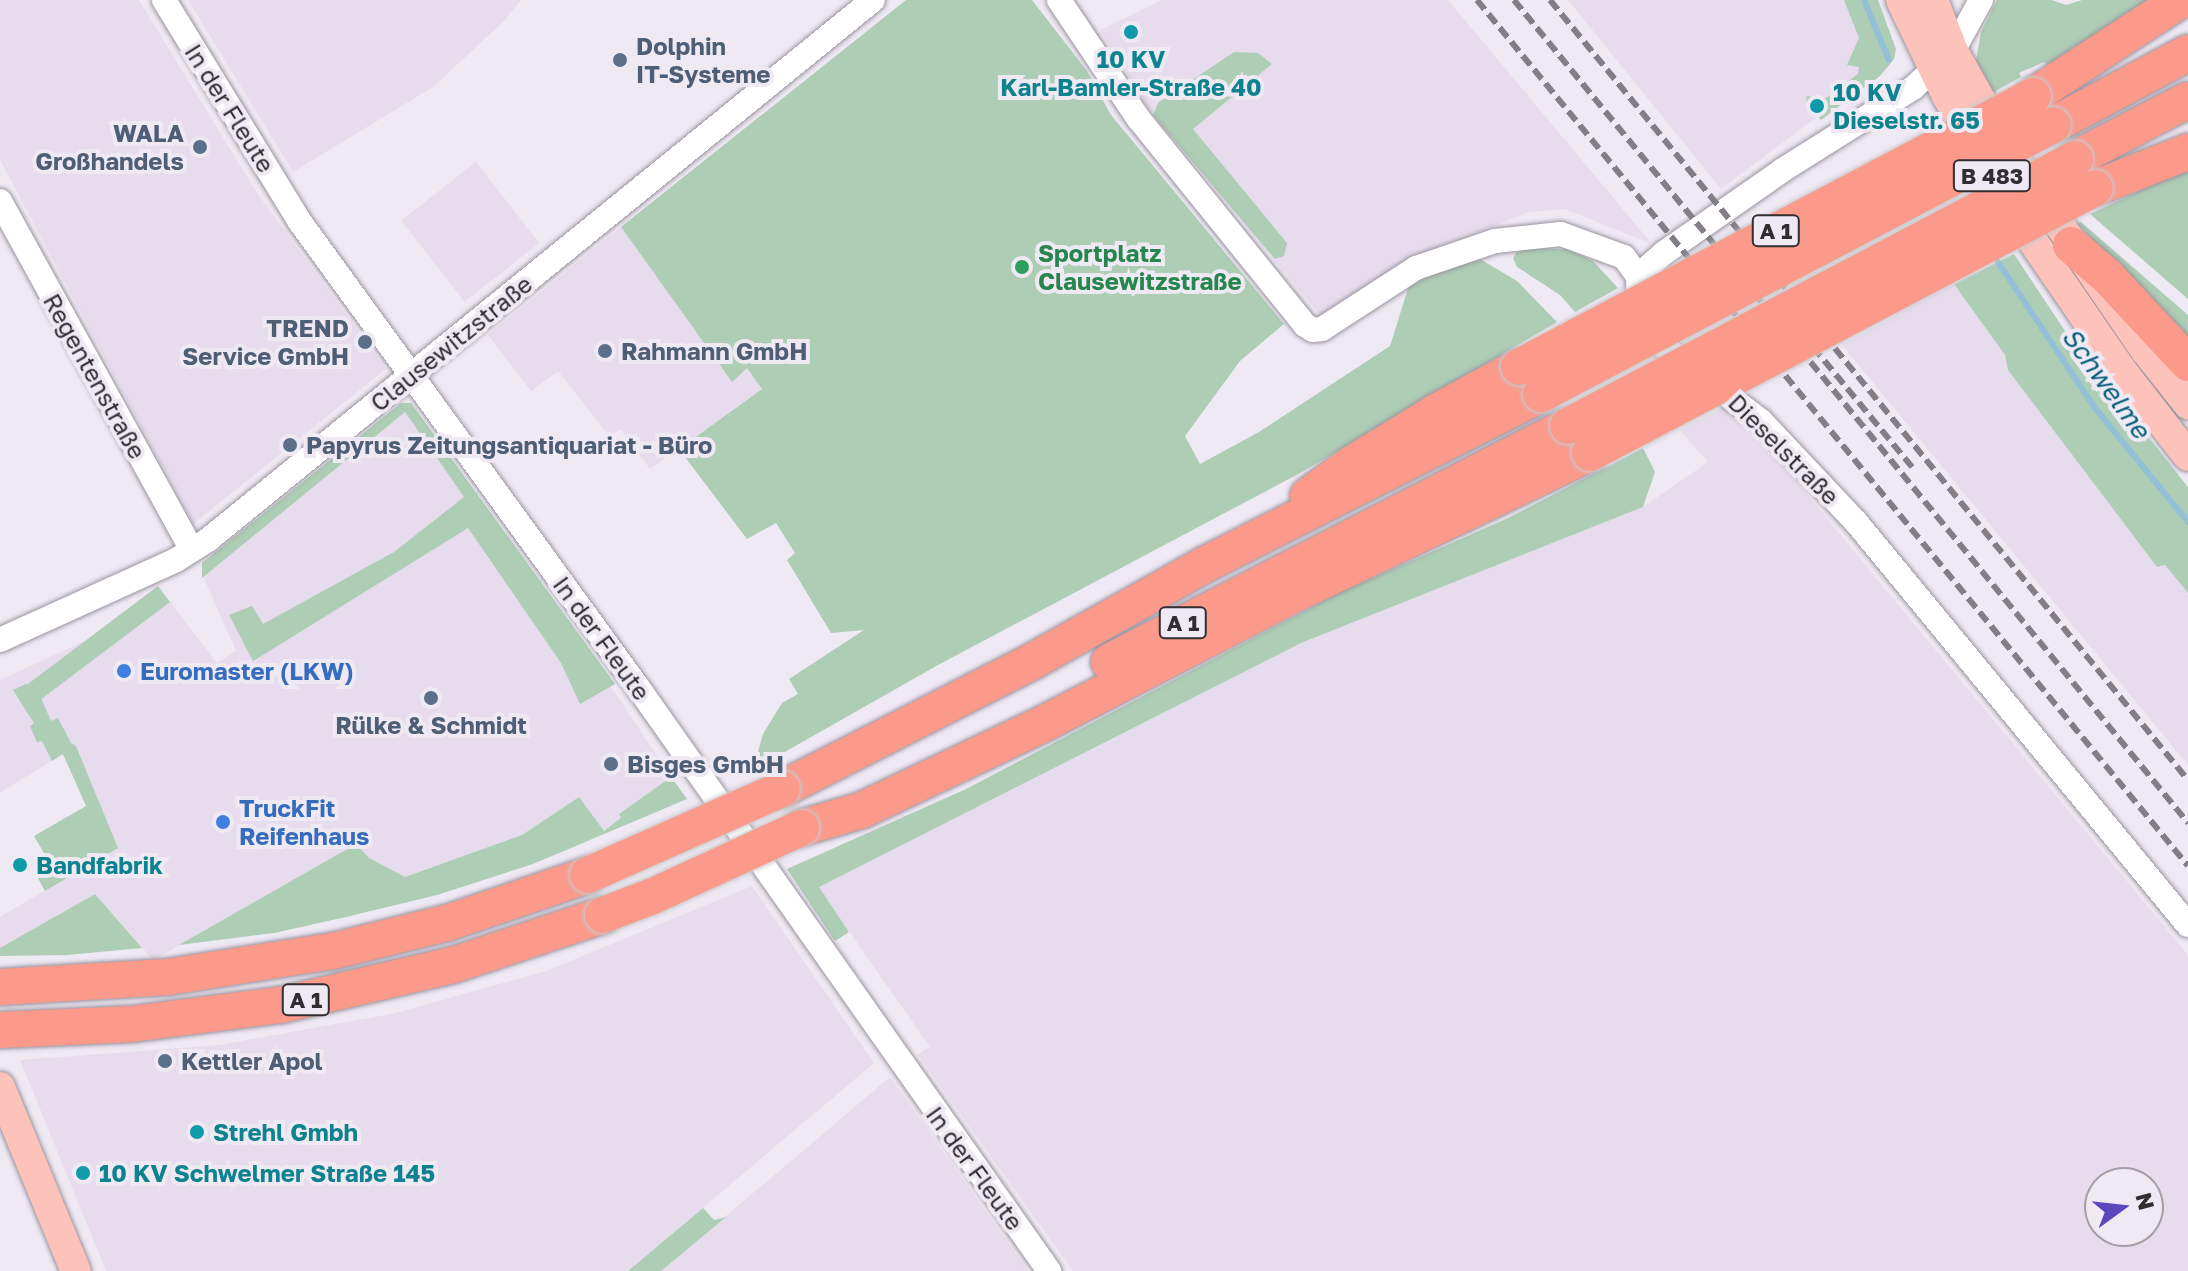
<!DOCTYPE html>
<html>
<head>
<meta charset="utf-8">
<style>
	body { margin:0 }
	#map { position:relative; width:2188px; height:1271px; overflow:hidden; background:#efe9f4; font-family:"Golos Text",sans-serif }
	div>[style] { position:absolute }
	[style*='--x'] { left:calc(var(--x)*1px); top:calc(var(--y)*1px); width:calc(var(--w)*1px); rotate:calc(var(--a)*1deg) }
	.built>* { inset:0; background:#e6dcee; transform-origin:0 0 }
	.green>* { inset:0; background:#adcdb5; transform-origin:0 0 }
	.stream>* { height:6px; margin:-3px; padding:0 3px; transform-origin:3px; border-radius:3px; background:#93c0d6 }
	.roads { filter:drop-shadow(0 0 2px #9a949e) drop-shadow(0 0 2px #9a949e) }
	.minor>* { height:24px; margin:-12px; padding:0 12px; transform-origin:12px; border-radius:12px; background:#fff }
	.major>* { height:30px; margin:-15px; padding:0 15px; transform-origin:15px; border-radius:15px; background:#fdc2b9 }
	.highway>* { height:36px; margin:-18px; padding:0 18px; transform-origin:18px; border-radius:18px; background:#fb998a }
	.rail>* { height:6px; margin-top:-3px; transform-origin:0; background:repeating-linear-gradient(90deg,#837e85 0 12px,transparent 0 18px) }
	.bridges { filter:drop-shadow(0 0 2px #c9c9ca) drop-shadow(0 0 2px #c9c9ca) }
	.highway-bridge>* { height:36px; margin:-18px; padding:0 18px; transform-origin:18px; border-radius:18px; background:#fb998a }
	.dots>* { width:22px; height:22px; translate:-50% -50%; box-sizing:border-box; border:4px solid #efe9f4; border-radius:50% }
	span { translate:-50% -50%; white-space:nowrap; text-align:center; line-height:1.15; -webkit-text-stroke:8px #efe9f4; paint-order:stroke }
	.shield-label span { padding:2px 6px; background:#efe9f4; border:2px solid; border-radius:6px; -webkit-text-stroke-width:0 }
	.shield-label { font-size:22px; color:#312e32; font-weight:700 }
	.service-label { font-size:24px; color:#4e5e75; font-weight:700 }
	.left { translate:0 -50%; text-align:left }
	.right { translate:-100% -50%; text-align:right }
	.culture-label { font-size:24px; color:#0d838f; font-weight:700 }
	.street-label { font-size:24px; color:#312e32 }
	.leisure-label { font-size:24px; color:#27864d; font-weight:700 }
	.shop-label { font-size:24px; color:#366cbe; font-weight:700 }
	.water-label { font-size:26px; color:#08607d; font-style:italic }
	.north { position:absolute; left:2084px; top:1167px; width:80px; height:80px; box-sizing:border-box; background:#efe9f4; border:2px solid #a39ea6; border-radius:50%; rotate:75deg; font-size:22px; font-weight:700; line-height:32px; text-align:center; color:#312e32 }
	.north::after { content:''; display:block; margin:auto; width:28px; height:36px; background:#5a46be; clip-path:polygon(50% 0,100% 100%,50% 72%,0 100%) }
</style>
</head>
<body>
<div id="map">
	<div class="built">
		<i style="clip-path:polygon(0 0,139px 0,257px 193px,386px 369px,193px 524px,0 160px)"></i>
		<i style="clip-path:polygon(188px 0,521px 0,504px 21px,433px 87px,293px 172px)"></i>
		<i style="clip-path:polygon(1162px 0,1448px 0,1652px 244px,1565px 209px,1529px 212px,1417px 256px,1321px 316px,1153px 115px,1100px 30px)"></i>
		<i style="clip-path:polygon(1568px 0,1859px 0,1886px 65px,1721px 189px)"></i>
		<i style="left:476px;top:162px;width:103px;height:95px;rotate:52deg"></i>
		<i style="clip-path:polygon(621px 227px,732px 381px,746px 367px,762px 389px,650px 469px,620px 429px,610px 437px,558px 371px,531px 391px,488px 335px)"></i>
		<i style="clip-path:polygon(1954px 284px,2005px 355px,2008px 370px,2157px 566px,2165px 565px,2188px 593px,2188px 765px,1842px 345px)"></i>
		<i style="clip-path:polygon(408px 404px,610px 685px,671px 777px,619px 814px,622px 818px,604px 831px,579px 797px,522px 835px,405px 877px,368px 858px,356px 845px,153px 960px,95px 894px,0 948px,0 917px,118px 847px,62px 754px,0 793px,0 680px,170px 602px,217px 663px,236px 651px,203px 576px,204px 569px)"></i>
		<i style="clip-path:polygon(evenodd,1722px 408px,1791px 475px,2188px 955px,2188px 1271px,1073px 1271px,918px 1055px,930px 1047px,818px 887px,1301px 643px,1643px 507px,1708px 462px,1680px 430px,1722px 408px,2100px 1183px,2148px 1183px,2148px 1231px,2100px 1231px,2100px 1183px)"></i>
		<i style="clip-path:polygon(752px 886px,874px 1063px,628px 1271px,106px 1271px,20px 1060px,220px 1045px,396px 1013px,546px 971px)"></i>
		<i style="clip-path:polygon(890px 1077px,1028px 1271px,661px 1271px)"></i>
	</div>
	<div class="green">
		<i style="clip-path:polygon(906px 0,1032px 0,1087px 71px,1111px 115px,1284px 324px,1240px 361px,1185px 436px,1200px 464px,1259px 432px,1390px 346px,1410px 282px,1475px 256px,1517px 281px,1557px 322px,1302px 472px,938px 665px,753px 770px,763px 734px,782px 703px,798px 694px,789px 679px,864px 630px,831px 633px,787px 560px,795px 553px,776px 523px,747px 539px,679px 449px,762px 389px,747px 368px,732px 382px,621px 227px)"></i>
		<i style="clip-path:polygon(1844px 0,1878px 0,1896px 49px,1894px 59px,1880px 76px,1821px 120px,1807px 103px,1806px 96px,1826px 98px,1858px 74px,1859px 67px,1847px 65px,1859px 38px)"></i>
		<i style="clip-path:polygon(1997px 0,2052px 0,2066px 5px,2082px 0,2167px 0,2047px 65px,2044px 62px,2019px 73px,2021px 77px,1992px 93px,1976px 61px,1981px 32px)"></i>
		<i style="clip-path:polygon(1234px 52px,1258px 53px,1272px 64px,1193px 129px,1287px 243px,1284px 256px,1275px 259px,1153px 115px,1158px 103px)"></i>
		<i style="clip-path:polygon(2188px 168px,2188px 299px,2090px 214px)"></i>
		<i style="clip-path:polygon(2081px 222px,2188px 315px,2188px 344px,2077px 223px)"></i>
		<i style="clip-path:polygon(1530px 248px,1567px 249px,1593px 261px,1618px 288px,1575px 312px,1560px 295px,1517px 267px,1513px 258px,1517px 252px)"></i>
		<i style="clip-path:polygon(2014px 254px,2069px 337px,2188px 487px,2188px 593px,2165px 565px,2157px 567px,2008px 370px,2005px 355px,1954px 284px)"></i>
		<i style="clip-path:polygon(401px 403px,411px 403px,615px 684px,580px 704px,561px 663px,468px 528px,253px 661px,229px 615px,252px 606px,263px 624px,394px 552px,464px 497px,405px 412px,202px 578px,202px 563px)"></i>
		<i style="clip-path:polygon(1643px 448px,1655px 472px,1643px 507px,1301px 643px,819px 887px,849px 932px,835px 941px,787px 869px,966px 789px,1343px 591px,1506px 519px)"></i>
		<i style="left:158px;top:586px;width:20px;height:174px;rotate:53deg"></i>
		<i style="clip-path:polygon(26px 684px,38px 691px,51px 721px,58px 718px,71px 743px,76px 746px,118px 848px,45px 891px,33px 869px,48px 860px,34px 836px,86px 806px,63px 754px,52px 761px,42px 741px,37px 742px,30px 726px,34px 723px,13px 690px)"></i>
		<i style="clip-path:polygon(671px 777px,687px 799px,533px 864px,437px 895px,346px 917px,274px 933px,179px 945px,356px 844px,369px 858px,405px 877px,522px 835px,579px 797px,604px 831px,621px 818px,619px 814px)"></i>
		<i style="clip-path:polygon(95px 894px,142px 948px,67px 955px,0 956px,0 948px)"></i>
		<i style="clip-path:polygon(703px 1208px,714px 1220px,726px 1217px,661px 1271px,628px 1271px)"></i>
	</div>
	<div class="stream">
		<i style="--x:1864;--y:0;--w:65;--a:67.4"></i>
		<i style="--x:1998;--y:262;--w:175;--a:56.4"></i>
		<i style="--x:2095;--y:408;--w:147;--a:50.8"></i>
	</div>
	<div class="roads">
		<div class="minor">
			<i style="--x:164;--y:0;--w:260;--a:58.5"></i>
			<i style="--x:300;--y:222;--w:573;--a:54.01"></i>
			<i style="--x:637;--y:686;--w:716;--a:54.84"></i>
			<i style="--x:1059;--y:0;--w:142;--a:56.2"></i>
			<i style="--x:1138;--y:118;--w:266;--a:51.1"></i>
			<i style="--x:1305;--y:325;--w:9;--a:32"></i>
			<i style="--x:1313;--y:330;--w:9;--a:-6"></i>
			<i style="--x:1322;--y:329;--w:112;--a:-33"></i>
			<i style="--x:1416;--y:268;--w:83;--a:-18.9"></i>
			<i style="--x:1495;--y:241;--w:66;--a:-6.1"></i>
			<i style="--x:1561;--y:234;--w:67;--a:20.1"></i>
			<i style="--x:1624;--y:257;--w:24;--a:54"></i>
			<i style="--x:1981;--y:0;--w:58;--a:118.8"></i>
			<i style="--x:1953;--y:51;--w:54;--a:137.2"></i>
			<i style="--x:1913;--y:88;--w:154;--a:147.8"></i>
			<i style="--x:1783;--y:170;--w:145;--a:145.1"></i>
			<i style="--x:1664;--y:253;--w:35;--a:139"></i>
			<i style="--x:1638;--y:276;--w:29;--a:88"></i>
			<i style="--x:1639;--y:305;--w:38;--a:65"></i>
			<i style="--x:1655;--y:340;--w:133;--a:37.4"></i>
			<i style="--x:1761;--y:421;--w:139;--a:46.8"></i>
			<i style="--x:1856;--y:522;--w:522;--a:50.52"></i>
			<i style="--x:0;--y:201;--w:398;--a:61.2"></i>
			<i style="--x:0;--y:640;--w:193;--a:-24.4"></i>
			<i style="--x:176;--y:560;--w:39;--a:-32"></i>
			<i style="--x:209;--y:539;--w:855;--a:-39.07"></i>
		</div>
		<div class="major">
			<i style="--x:1901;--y:0;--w:106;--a:64.4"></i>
			<i style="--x:1947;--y:96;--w:141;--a:60.2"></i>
			<i style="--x:2017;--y:218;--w:187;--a:55.5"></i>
			<i style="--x:2123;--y:372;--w:106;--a:52.3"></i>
			<i style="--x:1933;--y:0;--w:55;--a:68.6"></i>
			<i style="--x:1953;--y:51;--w:118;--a:60.6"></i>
			<i style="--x:2011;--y:154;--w:239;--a:55.6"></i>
			<i style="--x:2146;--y:351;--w:68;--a:51.6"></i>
			<i style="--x:0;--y:1087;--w:199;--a:67.6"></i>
		</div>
		<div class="highway">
			<i style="--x:2033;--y:96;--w:176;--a:-33.1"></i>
			<i style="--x:2053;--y:125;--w:153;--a:-28.1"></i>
			<i style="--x:2075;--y:159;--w:127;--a:-27.6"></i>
			<i style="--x:2095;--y:188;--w:100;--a:-21.2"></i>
			<i style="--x:2071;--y:245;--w:48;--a:40.7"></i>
			<i style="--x:2107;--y:276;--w:119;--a:47"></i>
			<i style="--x:1308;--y:496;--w:52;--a:-36.4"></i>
			<i style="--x:1350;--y:465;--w:101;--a:-31.6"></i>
			<i style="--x:1436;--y:412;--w:94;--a:-28.5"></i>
			<i style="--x:1109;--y:662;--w:516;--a:-27.21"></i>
			<i style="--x:782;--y:789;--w:282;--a:-27"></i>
			<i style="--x:1033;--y:661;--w:196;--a:-29.3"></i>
			<i style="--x:1204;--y:565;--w:378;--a:-26.9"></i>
			<i style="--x:801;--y:828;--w:64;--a:-16.4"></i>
			<i style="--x:862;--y:810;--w:205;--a:-25.4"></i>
			<i style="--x:1047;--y:722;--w:281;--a:-27.3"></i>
			<i style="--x:1297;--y:593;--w:325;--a:-25.5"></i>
			<i style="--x:0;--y:987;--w:168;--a:-3.4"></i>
			<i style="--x:168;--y:977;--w:167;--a:-9"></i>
			<i style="--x:333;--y:951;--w:117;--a:-13.8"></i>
			<i style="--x:447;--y:923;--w:149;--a:-18.8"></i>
			<i style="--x:0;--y:1030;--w:132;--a:-2.6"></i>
			<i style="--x:132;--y:1024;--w:150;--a:-7.3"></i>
			<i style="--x:281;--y:1005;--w:177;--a:-13.1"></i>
			<i style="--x:453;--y:965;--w:158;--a:-18.4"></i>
		</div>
	</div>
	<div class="rail">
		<i style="--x:1477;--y:0;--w:1120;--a:50.61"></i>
		<i style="--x:1514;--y:0;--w:1064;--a:50.68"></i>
		<i style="--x:1550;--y:0;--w:1008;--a:50.72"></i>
		<i style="--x:1790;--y:319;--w:192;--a:50.5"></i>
	</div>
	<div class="bridges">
		<div class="highway-bridge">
			<i style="--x:1519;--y:367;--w:581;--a:-27.8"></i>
			<i style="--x:1541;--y:394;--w:578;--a:-27.72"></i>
			<i style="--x:1568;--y:426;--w:573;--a:-27.77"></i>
			<i style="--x:1590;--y:453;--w:570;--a:-27.69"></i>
			<i style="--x:588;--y:875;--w:212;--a:-23.9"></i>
			<i style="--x:603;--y:915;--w:53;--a:-20.8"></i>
			<i style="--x:653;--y:896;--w:163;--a:-24.7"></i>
		</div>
	</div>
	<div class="dots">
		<i style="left:1131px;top:32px;background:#0f9aa8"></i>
		<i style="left:620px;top:60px;background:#5c6f8a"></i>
		<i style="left:1817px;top:106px;background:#0f9aa8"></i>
		<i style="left:200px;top:147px;background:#5c6f8a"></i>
		<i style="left:1022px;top:267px;background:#2e9e5b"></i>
		<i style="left:365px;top:342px;background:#5c6f8a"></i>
		<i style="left:605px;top:351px;background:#5c6f8a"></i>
		<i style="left:290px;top:445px;background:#5c6f8a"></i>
		<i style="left:124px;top:671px;background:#3f7fe0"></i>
		<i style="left:431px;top:698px;background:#5c6f8a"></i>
		<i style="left:611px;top:764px;background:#5c6f8a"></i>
		<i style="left:223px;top:822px;background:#3f7fe0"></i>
		<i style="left:20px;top:865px;background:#0f9aa8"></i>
		<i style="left:165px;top:1061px;background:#5c6f8a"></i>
		<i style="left:197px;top:1132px;background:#0f9aa8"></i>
		<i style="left:83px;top:1173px;background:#0f9aa8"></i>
	</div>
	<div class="shield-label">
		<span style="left:1992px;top:176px">B 483</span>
		<span style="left:1776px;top:231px">A 1</span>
		<span style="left:1183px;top:623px">A 1</span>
		<span style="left:306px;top:1000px">A 1</span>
	</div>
	<div class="service-label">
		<span class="left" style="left:636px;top:60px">Dolphin<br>IT-Systeme</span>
		<span class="right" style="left:184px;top:147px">WALA<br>Großhandels</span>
		<span class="right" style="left:349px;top:342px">TREND<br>Service GmbH</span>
		<span class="left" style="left:621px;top:351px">Rahmann GmbH</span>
		<span class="left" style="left:306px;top:445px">Papyrus Zeitungsantiquariat - Büro</span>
		<span style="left:431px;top:725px">Rülke &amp; Schmidt</span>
		<span class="left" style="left:627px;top:764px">Bisges GmbH</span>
		<span class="left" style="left:181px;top:1061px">Kettler Apol</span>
	</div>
	<div class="culture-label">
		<span style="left:1131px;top:73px">10 KV<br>Karl-Bamler-Straße 40</span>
		<span class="left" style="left:1833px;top:106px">10 KV<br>Dieselstr. 65</span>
		<span class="left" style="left:36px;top:865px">Bandfabrik</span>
		<span class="left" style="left:213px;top:1132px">Strehl Gmbh</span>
		<span class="left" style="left:99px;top:1173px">10 KV Schwelmer Straße 145</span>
	</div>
	<div class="street-label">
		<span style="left:230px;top:108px;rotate:58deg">In der Fleute</span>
		<span style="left:451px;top:343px;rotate:-39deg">Clausewitzstraße</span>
		<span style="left:95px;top:376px;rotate:61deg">Regentenstraße</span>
		<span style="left:1784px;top:449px;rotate:45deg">Dieselstraße</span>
		<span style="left:602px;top:638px;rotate:54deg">In der Fleute</span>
		<span style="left:975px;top:1168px;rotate:54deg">In der Fleute</span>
	</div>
	<div class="leisure-label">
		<span class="left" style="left:1038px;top:267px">Sportplatz<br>Clausewitzstraße</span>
	</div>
	<div class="shop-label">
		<span class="left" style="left:140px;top:671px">Euromaster (LKW)</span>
		<span class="left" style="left:239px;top:822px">TruckFit<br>Reifenhaus</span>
	</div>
	<div class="water-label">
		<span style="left:2106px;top:383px;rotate:54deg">Schwelme</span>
	</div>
	<div class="north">N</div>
</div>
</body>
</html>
